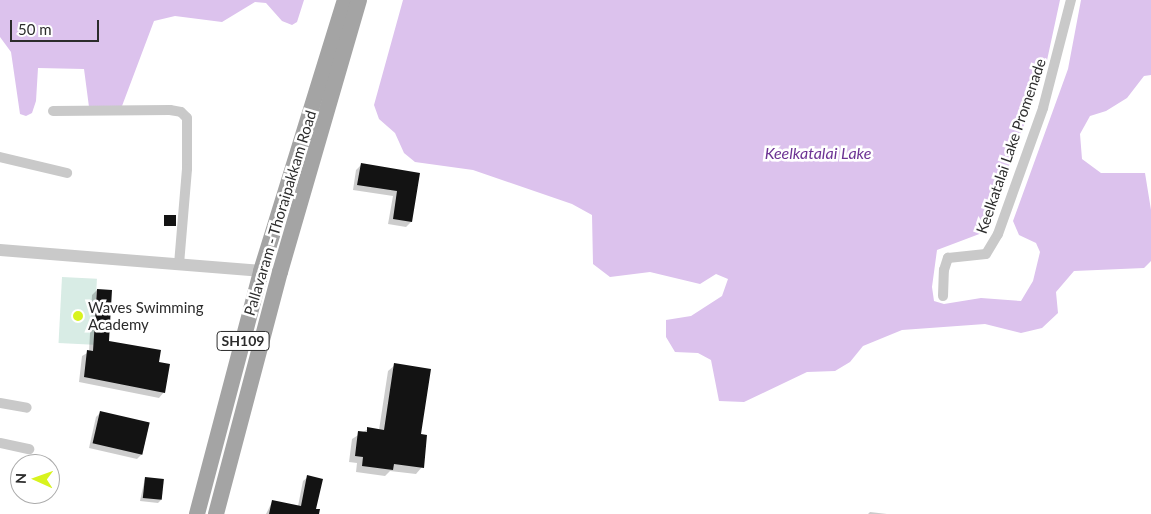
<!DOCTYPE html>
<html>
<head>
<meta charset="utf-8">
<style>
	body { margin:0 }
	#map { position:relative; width:1151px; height:514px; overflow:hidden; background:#fff; font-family:Lato,sans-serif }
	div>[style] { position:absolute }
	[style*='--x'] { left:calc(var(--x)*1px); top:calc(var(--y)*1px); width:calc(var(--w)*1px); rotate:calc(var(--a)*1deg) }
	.green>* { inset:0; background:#d8ece5; transform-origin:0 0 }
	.water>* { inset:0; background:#dcc2ed }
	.shadow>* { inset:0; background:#0003 }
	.building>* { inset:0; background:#131313; transform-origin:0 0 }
	.minor>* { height:10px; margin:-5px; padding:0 5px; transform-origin:5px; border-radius:5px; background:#c9c9c9 }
	.tertiary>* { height:12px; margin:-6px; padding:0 6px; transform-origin:6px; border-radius:6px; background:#c9c9c9 }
	.primary>* { height:16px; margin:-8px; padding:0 8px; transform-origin:8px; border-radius:8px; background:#a4a4a4 }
	.dots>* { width:14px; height:14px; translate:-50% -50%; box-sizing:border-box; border:2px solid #fff; border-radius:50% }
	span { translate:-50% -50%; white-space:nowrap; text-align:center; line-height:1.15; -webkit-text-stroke:5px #fff; paint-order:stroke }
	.shield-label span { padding:1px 4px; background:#fff; border:1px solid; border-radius:4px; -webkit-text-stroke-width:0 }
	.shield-label { font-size:14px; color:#2c2c2c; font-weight:700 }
	.street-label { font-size:15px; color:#2c2c2c }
	.poi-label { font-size:15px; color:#2c2c2c }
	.left { translate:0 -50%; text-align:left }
	.water-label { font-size:16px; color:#6d3494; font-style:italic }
	.north { position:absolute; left:10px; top:454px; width:50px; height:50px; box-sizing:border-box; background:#fff; border:1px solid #ababab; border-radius:50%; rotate:272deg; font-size:14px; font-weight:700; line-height:20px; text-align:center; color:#2c2c2c }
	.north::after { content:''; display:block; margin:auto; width:18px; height:22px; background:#d8f31e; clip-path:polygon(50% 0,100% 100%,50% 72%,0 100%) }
	.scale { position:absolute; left:10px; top:20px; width:89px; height:22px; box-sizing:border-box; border:2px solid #2c2c2c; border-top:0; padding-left:6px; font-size:15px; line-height:18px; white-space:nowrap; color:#2c2c2c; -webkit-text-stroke:4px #fff; paint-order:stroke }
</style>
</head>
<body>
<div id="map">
	<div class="green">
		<i style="left:62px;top:277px;width:35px;height:66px;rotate:3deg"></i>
	</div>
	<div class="water">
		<i style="clip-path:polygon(0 0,304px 0,297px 22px,292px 25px,282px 21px,266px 3px,255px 2px,222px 22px,175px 16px,154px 21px,122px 106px,89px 107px,84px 69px,38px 68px,36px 101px,32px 113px,26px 116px,20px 114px,11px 52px,0 37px)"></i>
		<i style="clip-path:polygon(403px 0,1060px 0,1046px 65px,987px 226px,982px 233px,937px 250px,932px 287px,934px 301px,944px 304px,981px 298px,1021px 301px,1033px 281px,1040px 252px,1036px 243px,1019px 235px,1013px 221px,1068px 69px,1081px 0,1151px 0,1151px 75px,1144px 76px,1127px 98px,1106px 111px,1090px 116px,1080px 134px,1082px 159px,1101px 173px,1145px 173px,1151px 210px,1151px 261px,1144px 268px,1074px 271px,1056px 292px,1058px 313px,1042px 328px,1021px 333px,985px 324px,902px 330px,863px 346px,850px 362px,835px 371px,807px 372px,744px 402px,719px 401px,711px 360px,698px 353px,675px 352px,666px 337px,666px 320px,691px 316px,722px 296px,728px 279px,716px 274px,700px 284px,650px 272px,610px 277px,593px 264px,592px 215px,572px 204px,473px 170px,415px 162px,404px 153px,395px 133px,379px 119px,374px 105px)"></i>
	</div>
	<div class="shadow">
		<i style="clip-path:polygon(361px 165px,419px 174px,411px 222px,406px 227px,388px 224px,393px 196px,353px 190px,356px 170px)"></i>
		<i style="clip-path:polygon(97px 290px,108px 342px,157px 363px,164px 392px,159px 398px,79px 382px,82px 356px,89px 352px,92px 295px)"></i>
		<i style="clip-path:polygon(395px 365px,422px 467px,416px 474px,390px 471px,385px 476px,356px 472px,357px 463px,349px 462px,352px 439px,368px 429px,379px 430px,388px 371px)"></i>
		<i style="clip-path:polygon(101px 412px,149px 424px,142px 454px,137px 459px,89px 448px,96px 417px)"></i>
		<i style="clip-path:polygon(308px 477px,315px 510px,319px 514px,266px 514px,272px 502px,298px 506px,303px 481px)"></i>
		<i style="clip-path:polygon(145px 478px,161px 500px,158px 503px,140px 501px)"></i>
		<i style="clip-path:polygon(870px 512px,887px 514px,868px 514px)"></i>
	</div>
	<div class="building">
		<i style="clip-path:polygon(361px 163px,420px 173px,412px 222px,393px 219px,397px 191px,357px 185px)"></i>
		<i style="left:164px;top:215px;width:12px;height:11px"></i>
		<i style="clip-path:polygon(97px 289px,112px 290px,109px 341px,161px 350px,159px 362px,170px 364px,165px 393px,84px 377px,87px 350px,93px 351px)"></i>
		<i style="clip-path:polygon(394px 363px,431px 369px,421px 434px,427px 435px,424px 468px,394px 464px,393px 470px,362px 466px,363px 457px,355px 456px,358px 431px,367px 432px,367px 427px,384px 430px)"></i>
		<i style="left:100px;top:411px;width:51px;height:33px;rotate:13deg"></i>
		<i style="clip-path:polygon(307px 475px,323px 479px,316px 509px,320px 509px,319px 514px,269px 514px,272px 500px,301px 506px)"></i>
		<i style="left:145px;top:477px;width:19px;height:21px;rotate:6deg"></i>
	</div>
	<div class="minor">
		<i style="--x:53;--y:111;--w:117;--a:-0.5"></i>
		<i style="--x:170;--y:110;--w:11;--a:10"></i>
		<i style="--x:181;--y:112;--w:8;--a:45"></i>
		<i style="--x:187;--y:118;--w:51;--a:90"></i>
		<i style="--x:187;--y:169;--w:95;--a:94.8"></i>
		<i style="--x:0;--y:157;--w:69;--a:13.4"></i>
		<i style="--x:943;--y:296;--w:26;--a:-88"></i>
		<i style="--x:944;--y:270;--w:13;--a:-72"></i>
		<i style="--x:948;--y:258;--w:38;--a:-6"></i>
		<i style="--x:986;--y:254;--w:23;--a:-59"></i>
		<i style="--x:998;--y:234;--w:134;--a:-70.3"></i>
		<i style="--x:1043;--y:108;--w:112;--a:-75.5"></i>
		<i style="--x:0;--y:403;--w:27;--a:10"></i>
		<i style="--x:0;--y:443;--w:30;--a:12"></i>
	</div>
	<div class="tertiary">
		<i style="--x:0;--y:250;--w:262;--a:4.6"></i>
	</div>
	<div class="primary">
		<i style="--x:197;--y:514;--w:251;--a:-75.2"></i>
		<i style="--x:261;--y:271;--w:284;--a:-72.8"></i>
		<i style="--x:216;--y:514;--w:250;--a:-75.2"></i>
		<i style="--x:280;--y:272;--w:283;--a:-73.8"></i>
	</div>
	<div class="dots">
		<i style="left:78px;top:316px;background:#d8f31e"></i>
	</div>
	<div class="shield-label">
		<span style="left:243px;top:341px">SH109</span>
	</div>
	<div class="street-label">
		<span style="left:1011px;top:146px;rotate:-71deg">Keelkatalai Lake Promenade</span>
		<span style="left:280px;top:213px;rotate:-73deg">Pallavaram - Thoraipakkam Road</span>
	</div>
	<div class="poi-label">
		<span class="left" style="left:88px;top:316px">Waves Swimming<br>Academy</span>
	</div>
	<div class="water-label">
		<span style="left:818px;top:153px">Keelkatalai Lake</span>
	</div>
	<div class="north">N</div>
	<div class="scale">50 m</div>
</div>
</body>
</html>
